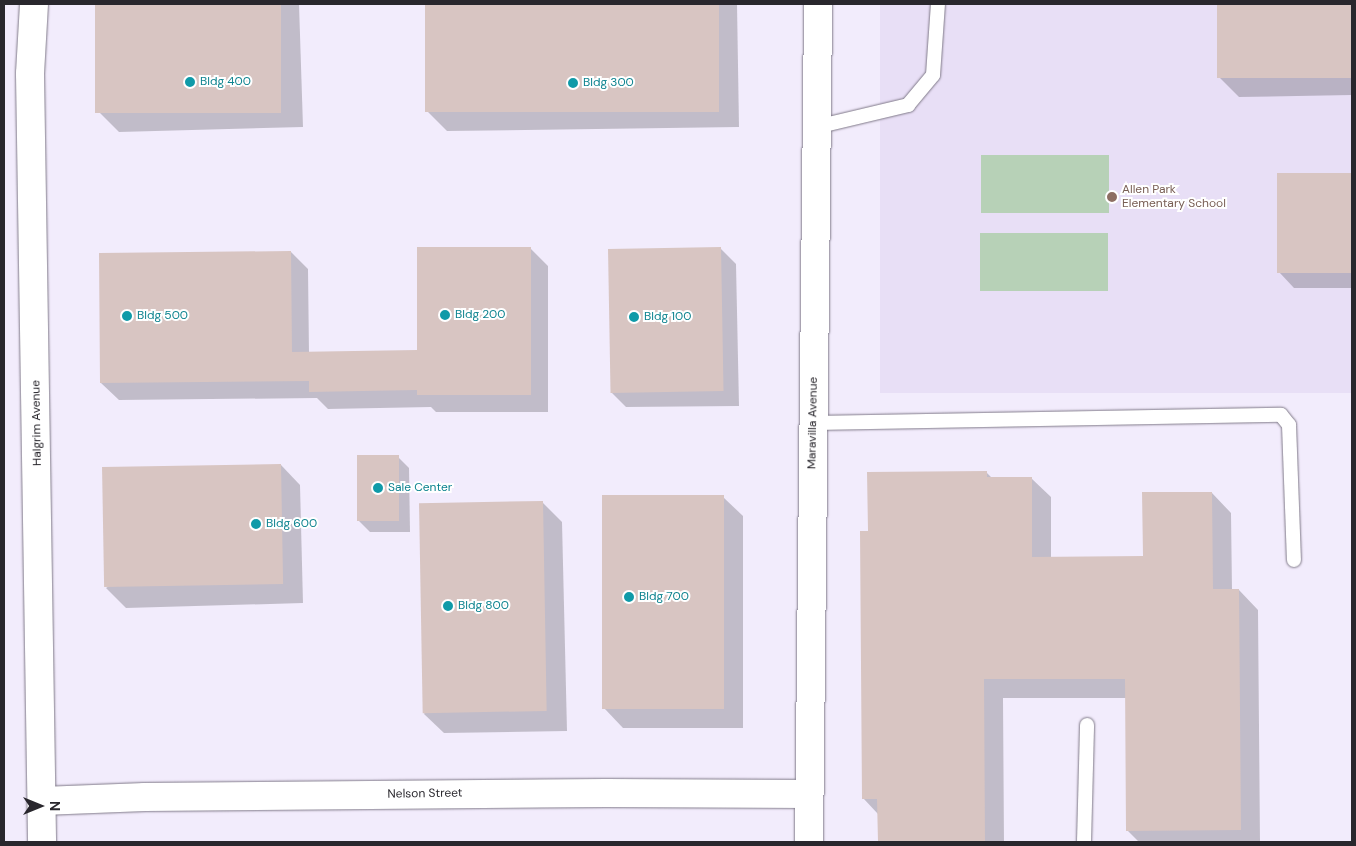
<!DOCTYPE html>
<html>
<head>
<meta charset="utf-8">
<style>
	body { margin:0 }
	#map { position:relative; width:1356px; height:846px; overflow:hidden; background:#f2ecfc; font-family:"DM Sans",sans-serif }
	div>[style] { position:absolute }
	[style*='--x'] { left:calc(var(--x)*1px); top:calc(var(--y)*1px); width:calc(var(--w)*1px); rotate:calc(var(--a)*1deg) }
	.built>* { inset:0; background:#e8dff6; transform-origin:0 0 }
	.green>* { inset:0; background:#b7d1b7; transform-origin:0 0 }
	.shadow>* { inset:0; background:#0003 }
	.building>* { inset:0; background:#d8c5c2; transform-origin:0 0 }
	.roads { filter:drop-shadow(0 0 1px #807a89) drop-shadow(0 0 1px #807a89) }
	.service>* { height:14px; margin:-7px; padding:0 7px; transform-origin:7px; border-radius:7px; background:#fff }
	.minor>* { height:28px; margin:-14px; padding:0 14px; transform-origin:14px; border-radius:14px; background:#fff }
	.dots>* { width:14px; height:14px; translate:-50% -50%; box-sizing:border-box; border:2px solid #fff; border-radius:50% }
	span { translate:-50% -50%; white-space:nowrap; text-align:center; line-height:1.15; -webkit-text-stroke:4px #fff; paint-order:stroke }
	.culture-label { font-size:12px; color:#0d838f }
	.left { translate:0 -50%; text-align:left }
	.education-label { font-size:12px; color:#785e54 }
	.street-label { font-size:12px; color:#29272d }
	.frame { position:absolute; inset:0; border:5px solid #29272d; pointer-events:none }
	.north { position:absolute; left:15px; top:781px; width:50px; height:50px; -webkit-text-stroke:4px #fff; paint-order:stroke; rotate:90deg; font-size:14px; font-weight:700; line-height:20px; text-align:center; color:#29272d }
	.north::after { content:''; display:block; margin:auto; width:18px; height:22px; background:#29272d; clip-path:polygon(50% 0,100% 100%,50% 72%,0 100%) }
</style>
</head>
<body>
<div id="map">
	<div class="built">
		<i style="left:880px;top:4px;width:472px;height:389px"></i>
	</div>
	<div class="green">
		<i style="left:981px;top:155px;width:128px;height:58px"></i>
		<i style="left:980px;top:233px;width:128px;height:58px"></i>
	</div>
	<div class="shadow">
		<i style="clip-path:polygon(97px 4px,299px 4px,303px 127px,119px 132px,99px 112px)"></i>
		<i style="clip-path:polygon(426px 4px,737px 4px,739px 127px,447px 131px,428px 112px)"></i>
		<i style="clip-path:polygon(1218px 4px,1352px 4px,1352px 95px,1239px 97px,1219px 77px)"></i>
		<i style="clip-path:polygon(1279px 174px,1352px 174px,1352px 288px,1294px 288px,1279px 272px)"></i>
		<i style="clip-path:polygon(531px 249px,548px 266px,548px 412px,436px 412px,431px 407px,328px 409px,317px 398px,119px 400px,101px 383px,291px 252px,308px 269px,309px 353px,418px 351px)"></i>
		<i style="clip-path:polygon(721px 249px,736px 264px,739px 406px,626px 407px,611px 392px)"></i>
		<i style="clip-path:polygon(398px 457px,409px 468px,410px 532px,370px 532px,359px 521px)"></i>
		<i style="clip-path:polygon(281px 465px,300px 485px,303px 603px,126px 608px,106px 588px)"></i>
		<i style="clip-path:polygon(986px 472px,992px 478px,1031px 478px,1051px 497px,1051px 558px,1144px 557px,1212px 493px,1231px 513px,1232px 590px,1239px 590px,1258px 610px,1260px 842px,1139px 842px,1127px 830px,1126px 698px,1003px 698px,1004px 842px,879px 842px,878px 814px,863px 798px,869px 533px)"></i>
		<i style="clip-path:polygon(723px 497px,743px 516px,743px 728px,623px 728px,604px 708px)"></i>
		<i style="clip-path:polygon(543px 503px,562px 522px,567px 731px,444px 733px,424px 714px)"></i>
	</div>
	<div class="building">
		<i style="left:95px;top:4px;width:186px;height:109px"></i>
		<i style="left:425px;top:4px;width:294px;height:108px"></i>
		<i style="left:1217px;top:4px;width:135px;height:74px"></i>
		<i style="left:1277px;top:173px;width:75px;height:100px"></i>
		<i style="clip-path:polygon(417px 247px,531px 247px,531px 395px,417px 395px,417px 390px,309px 392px,309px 381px,100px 383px,99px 253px,291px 251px,292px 352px,417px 350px)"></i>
		<i style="left:721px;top:247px;width:144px;height:113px;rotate:89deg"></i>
		<i style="left:357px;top:455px;width:42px;height:66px"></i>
		<i style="left:281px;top:464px;width:120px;height:179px;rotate:89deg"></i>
		<i style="clip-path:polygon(987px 471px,987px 477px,1032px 477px,1032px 557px,1143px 556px,1142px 492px,1212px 492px,1213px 589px,1239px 589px,1241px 830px,1126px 831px,1125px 679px,984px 679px,985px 842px,878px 842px,877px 799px,862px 799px,860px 531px,868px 531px,867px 472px)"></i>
		<i style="left:602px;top:495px;width:122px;height:214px"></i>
		<i style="left:543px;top:501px;width:210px;height:124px;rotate:89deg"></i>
	</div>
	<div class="roads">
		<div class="service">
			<i style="--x:816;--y:127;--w:95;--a:-13.4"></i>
			<i style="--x:908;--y:105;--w:39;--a:-50"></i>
			<i style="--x:933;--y:75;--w:71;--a:-86"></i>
			<i style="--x:814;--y:423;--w:467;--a:-1"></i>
			<i style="--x:1281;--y:415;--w:13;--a:51"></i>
			<i style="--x:1289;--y:425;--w:135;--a:87.9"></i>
			<i style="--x:1084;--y:842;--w:117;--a:-88.5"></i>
		</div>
		<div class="minor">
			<i style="--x:34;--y:4;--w:70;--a:93.3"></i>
			<i style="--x:30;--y:74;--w:768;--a:89.1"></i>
			<i style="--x:42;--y:801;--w:103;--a:-2.2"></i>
			<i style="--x:145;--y:797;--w:461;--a:-0.5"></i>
			<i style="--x:606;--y:793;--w:203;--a:0.3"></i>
			<i style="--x:809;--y:842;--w:838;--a:-89.38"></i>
		</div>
	</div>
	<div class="dots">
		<i style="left:190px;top:82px;background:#0f9aa8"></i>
		<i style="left:573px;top:83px;background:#0f9aa8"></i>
		<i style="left:1112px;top:197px;background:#8d6e63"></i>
		<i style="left:445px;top:315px;background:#0f9aa8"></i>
		<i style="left:127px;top:316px;background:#0f9aa8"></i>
		<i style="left:634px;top:317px;background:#0f9aa8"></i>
		<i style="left:378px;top:488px;background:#0f9aa8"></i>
		<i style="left:256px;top:524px;background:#0f9aa8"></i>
		<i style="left:629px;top:597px;background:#0f9aa8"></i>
		<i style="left:448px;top:606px;background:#0f9aa8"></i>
	</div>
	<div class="culture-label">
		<span class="left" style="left:200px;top:82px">Bldg 400</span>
		<span class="left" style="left:583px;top:83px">Bldg 300</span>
		<span class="left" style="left:455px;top:315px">Bldg 200</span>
		<span class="left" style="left:137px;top:316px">Bldg 500</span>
		<span class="left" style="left:644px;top:317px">Bldg 100</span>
		<span class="left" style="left:388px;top:488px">Sale Center</span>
		<span class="left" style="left:266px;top:524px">Bldg 600</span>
		<span class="left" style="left:639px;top:597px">Bldg 700</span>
		<span class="left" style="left:458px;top:606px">Bldg 800</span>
	</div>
	<div class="education-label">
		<span class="left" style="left:1122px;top:197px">Allen Park<br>Elementary School</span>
	</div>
	<div class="street-label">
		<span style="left:37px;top:423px;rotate:-91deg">Halgrim Avenue</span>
		<span style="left:813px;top:423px;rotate:-89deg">Maravilla Avenue</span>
		<span style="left:425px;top:794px;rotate:-1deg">Nelson Street</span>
	</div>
	<div class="frame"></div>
	<div class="north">N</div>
</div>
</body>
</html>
